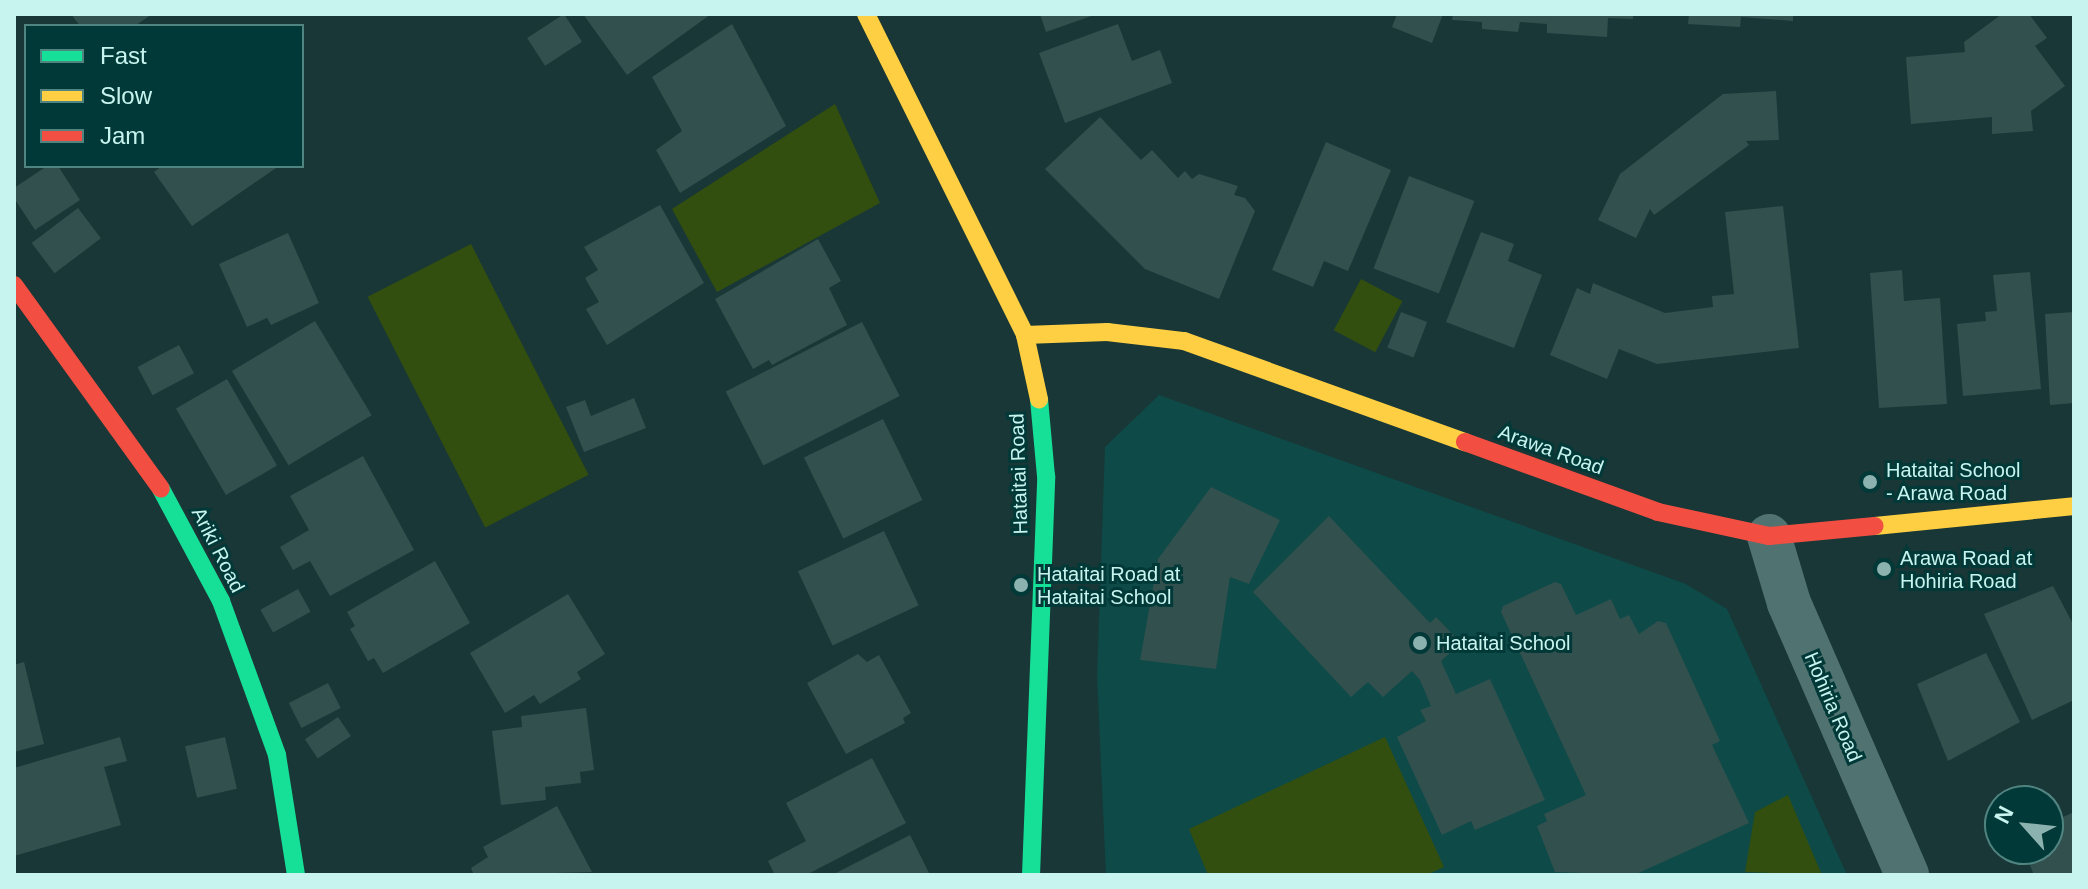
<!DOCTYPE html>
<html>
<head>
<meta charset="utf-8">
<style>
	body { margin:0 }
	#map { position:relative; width:2088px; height:889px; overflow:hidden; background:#193736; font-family:Arial,sans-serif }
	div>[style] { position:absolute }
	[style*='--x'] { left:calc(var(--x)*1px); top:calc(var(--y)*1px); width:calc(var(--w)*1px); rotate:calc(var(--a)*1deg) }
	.built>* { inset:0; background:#0e4a47 }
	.green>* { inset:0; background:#324f0f; transform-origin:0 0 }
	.building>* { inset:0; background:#31504e; transform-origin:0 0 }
	.street>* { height:44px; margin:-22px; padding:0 22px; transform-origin:22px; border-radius:22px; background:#507271 }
	.fast>* { height:18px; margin:-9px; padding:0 9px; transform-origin:9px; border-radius:9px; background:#16e098 }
	.slow>* { height:18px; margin:-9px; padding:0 9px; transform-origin:9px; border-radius:9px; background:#ffcf43 }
	.jam>* { height:18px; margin:-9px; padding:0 9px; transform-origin:9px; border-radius:9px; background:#f24e42 }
	.dots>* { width:22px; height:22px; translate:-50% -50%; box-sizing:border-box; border:4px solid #003937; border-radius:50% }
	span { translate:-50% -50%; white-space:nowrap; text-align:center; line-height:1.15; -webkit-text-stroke:6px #003937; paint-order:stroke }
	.street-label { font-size:20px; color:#c8f4f0 }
	.poi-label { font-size:20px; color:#c8f4f0 }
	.left { translate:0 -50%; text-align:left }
	.frame { position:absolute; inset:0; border:16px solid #c8f4f0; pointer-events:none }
	.legend { position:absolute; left:24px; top:24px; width:280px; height:144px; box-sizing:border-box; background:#003937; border:2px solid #508481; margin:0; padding:10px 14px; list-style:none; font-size:24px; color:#c8f4f0 }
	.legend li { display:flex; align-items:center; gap:16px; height:40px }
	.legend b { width:40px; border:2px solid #508481 }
	.north { position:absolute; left:1984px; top:785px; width:80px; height:80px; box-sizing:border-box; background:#003937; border:2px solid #508481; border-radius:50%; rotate:297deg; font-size:22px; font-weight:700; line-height:32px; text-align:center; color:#c8f4f0 }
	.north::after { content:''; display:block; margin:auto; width:28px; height:36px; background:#8bb2af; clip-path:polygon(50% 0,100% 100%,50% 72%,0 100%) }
</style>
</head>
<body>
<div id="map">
	<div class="built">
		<i style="clip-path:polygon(1159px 395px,1686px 584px,1727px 609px,1847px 875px,1106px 875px,1097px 677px,1105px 447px)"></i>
	</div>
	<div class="green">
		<i style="clip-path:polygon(835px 104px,880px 203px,717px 292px,672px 209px)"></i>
		<i style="left:471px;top:244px;width:259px;height:116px;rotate:63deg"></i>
		<i style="left:1361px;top:279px;width:47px;height:58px;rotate:28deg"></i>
		<i style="clip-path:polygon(1385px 737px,1444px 867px,1426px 875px,1208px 875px,1189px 829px)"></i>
		<i style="clip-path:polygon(1788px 795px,1822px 875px,1745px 872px,1755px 812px)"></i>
	</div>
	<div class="building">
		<i style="clip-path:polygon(71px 14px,152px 14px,135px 26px,80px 26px)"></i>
		<i style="left:564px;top:14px;width:33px;height:44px;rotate:57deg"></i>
		<i style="clip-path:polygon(583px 14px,711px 14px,627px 75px)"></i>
		<i style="clip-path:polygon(1040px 14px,1097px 14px,1046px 32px)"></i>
		<i style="clip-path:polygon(1397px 14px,1443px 14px,1432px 43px,1392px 27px)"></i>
		<i style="clip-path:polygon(1453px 14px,1633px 14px,1633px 19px,1608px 18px,1607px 37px,1547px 33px,1547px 24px,1520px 22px,1518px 32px,1482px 29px,1482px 22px,1452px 20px)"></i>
		<i style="clip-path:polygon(1689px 14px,1793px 14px,1793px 21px,1741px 17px,1740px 27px,1688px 24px)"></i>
		<i style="clip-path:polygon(2002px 14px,2029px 14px,2047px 38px,2035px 46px,2065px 86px,2031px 111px,2033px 131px,1992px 134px,1992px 117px,1911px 124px,1906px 57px,1965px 52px,1964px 42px)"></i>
		<i style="clip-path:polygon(732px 24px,786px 126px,680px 193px,656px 150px,682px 131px,652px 77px)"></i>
		<i style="clip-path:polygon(1118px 24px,1132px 61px,1160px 50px,1172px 83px,1065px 123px,1039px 53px)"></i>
		<i style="clip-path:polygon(1776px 91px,1779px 140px,1746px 141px,1749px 145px,1654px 215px,1650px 209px,1636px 238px,1598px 220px,1620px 174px,1723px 94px)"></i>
		<i style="clip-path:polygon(1100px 117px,1141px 160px,1152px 150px,1178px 178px,1185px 171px,1192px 179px,1199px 174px,1238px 186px,1234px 195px,1245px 198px,1255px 211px,1219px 299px,1145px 269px,1045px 169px)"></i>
		<i style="clip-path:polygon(1326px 142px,1391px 170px,1348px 271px,1324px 261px,1313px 287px,1272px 270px)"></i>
		<i style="clip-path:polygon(47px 166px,58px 166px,80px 200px,35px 230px,14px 198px,14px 188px)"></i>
		<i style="clip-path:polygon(162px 166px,279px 166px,192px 226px,154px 172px)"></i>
		<i style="left:1409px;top:176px;width:70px;height:99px;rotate:21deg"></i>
		<i style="clip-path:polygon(660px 205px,704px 283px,607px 345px,586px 309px,599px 302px,585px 278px,598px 270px,584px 247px)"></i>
		<i style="clip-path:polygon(1783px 206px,1799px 348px,1657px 364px,1619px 349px,1607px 379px,1550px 355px,1577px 288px,1590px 294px,1593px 283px,1665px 313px,1713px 307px,1712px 296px,1734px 294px,1725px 212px)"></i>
		<i style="left:78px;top:208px;width:38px;height:58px;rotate:53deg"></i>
		<i style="clip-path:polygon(1481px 232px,1514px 244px,1508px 261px,1542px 275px,1514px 348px,1446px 322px)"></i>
		<i style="clip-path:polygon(288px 233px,319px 303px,271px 325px,267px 318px,247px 327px,219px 264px)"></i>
		<i style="clip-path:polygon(818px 239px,841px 281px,829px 288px,847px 325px,772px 365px,769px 360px,753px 369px,715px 299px)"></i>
		<i style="clip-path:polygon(1902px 270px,1904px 301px,1940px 298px,1947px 404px,1879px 408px,1870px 273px)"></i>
		<i style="clip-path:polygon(2030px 272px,2041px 389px,1963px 396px,1957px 324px,1986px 321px,1985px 312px,1997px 311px,1993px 275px)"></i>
		<i style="left:1401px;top:312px;width:28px;height:38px;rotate:21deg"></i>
		<i style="clip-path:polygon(2074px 312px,2074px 403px,2050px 405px,2045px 314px)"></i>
		<i style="left:315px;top:321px;width:110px;height:97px;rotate:59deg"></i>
		<i style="left:862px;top:322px;width:83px;height:153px;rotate:63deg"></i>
		<i style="left:179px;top:345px;width:32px;height:47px;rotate:62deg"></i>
		<i style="left:227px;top:379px;width:100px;height:59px;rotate:60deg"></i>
		<i style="clip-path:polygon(634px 398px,646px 428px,584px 452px,566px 407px,585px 400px,591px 416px)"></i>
		<i style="left:883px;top:419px;width:90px;height:88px;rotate:64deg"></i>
		<i style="clip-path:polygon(363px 456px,414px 550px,330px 596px,310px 561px,293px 570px,280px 547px,309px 530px,290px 496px)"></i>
		<i style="clip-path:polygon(1211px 487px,1280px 520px,1249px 584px,1230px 577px,1216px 669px,1140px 660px,1158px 559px)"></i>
		<i style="clip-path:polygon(1329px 516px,1430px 623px,1436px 617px,1461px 643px,1441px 661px,1456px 694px,1490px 679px,1545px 800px,1475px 830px,1471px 821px,1442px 835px,1397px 737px,1426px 721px,1420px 710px,1431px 706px,1420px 680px,1412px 671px,1383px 697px,1368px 682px,1351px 697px,1253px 592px)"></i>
		<i style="left:884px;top:531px;width:82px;height:95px;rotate:65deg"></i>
		<i style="clip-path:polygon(435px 561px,470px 623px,383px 673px,374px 658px,368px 661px,350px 629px,355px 626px,347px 612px)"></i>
		<i style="clip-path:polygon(1555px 582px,1561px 584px,1576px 615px,1611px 599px,1620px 619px,1629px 615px,1639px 634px,1658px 621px,1666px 623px,1720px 741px,1712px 745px,1749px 823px,1634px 875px,1555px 872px,1537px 826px,1547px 821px,1544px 814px,1586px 795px,1501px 612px,1503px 606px)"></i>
		<i style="clip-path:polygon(2053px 586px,2074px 626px,2074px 700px,2032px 720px,1984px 614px)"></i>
		<i style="left:298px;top:589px;width:26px;height:43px;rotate:61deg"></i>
		<i style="clip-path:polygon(568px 594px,605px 654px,577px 672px,581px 679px,540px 704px,534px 695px,505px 713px,470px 653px)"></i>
		<i style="clip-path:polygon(1986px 653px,2020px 722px,1948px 761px,1917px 684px)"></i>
		<i style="clip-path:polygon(858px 654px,867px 662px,879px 655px,911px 713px,903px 718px,905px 723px,846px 754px,807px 683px)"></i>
		<i style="clip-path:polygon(24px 662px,44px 744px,14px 752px,14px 665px)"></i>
		<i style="left:328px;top:683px;width:28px;height:44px;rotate:63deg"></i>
		<i style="clip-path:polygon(586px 708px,594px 770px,580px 772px,581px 783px,545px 787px,546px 800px,501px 805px,492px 731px,522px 727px,521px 716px)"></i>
		<i style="left:338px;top:717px;width:23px;height:40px;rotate:56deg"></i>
		<i style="clip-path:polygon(120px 737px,127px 761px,104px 767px,121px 825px,14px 856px,14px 768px)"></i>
		<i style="left:225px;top:737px;width:53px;height:41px;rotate:77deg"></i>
		<i style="clip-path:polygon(872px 758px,906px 823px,806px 875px,775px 875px,768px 861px,806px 841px,786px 803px)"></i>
		<i style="clip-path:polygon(557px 806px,592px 872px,474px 875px,471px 868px,488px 857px,483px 847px)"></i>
		<i style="clip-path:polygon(2074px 812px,2074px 875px,2034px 875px,2023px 849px,2048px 849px,2048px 824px)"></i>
		<i style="clip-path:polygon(910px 835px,930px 875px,832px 875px)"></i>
	</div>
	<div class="street">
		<i style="--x:1769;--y:536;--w:70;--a:73.4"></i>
		<i style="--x:1789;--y:603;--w:296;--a:66.5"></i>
	</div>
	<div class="fast">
		<i style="--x:161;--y:489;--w:127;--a:61.8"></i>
		<i style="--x:221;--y:601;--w:164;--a:70"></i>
		<i style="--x:277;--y:755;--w:121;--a:81"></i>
		<i style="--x:1031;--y:875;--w:399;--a:-87.8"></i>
		<i style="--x:1046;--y:476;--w:77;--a:-95.2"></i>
	</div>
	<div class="slow">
		<i style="--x:866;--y:14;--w:358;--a:63.6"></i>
		<i style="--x:1025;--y:335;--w:66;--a:77.7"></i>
		<i style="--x:1025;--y:335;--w:82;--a:-2.1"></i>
		<i style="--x:1107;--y:332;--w:78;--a:6.7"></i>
		<i style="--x:1184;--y:341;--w:299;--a:19.8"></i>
		<i style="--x:1875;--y:526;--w:200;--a:-5.7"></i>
	</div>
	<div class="jam">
		<i style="--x:14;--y:285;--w:251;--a:54.2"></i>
		<i style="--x:1465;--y:442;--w:205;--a:19.9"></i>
		<i style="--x:1658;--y:512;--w:114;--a:12.2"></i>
		<i style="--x:1769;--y:536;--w:106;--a:-5.4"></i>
	</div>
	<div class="dots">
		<i style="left:1870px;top:482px;background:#8bb2af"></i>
		<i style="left:1884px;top:569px;background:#8bb2af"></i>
		<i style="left:1021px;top:585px;background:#8bb2af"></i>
		<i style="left:1420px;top:643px;background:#8bb2af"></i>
	</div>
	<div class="street-label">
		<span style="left:1551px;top:450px;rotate:20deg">Arawa Road</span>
		<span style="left:1019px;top:474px;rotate:-92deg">Hataitai Road</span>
		<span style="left:218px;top:550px;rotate:63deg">Ariki Road</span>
		<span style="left:1833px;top:707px;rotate:67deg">Hohiria Road</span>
	</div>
	<div class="poi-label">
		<span class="left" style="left:1886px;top:482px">Hataitai School<br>- Arawa Road</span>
		<span class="left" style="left:1900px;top:570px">Arawa Road at<br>Hohiria Road</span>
		<span class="left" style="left:1037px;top:586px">Hataitai Road at<br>Hataitai School</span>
		<span class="left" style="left:1436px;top:643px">Hataitai School</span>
	</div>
	<div class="frame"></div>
	<ul class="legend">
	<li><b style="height:10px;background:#16e098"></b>Fast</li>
	<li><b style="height:10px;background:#ffcf43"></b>Slow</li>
	<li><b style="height:10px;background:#f24e42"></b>Jam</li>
	</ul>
	<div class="north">N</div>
</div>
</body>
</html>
